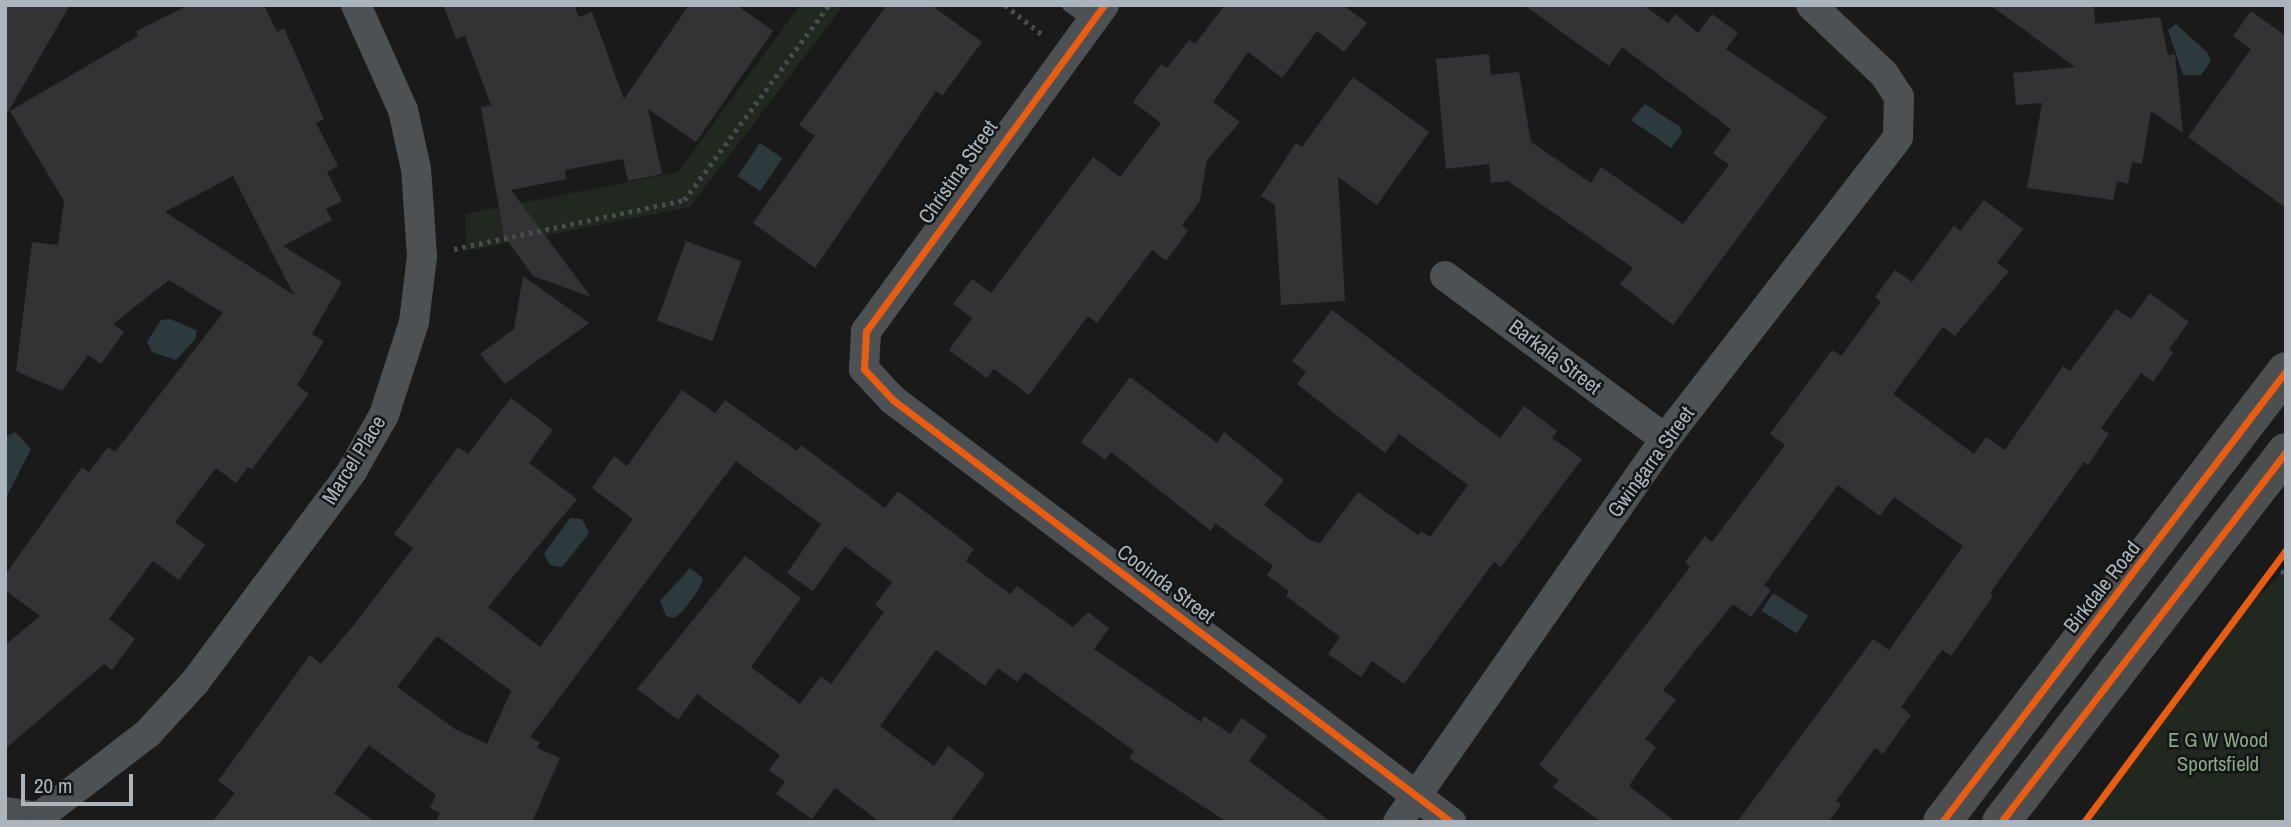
<!DOCTYPE html>
<html>
<head>
<meta charset="utf-8">
<style>
	body { margin:0 }
	#map { position:relative; width:2291px; height:827px; overflow:hidden; background:#1a1a1b; font-family:"Archivo Narrow",sans-serif }
	div>[style] { position:absolute }
	[style*='--x'] { left:calc(var(--x)*1px); top:calc(var(--y)*1px); width:calc(var(--w)*1px); rotate:calc(var(--a)*1deg) }
	.green>* { inset:0; background:#212820 }
	.water>* { inset:0; background:#2d3a3d; transform-origin:0 0 }
	.building>* { inset:0; background:#333335; transform-origin:0 0 }
	.path>* { height:4.5px; margin-top:-2.25px; transform-origin:0; background:repeating-linear-gradient(90deg,#4a4c4e 0 3.5px,transparent 0 8.5px) }
	.lane>* { height:14px; margin:-7px; padding:0 7px; transform-origin:7px; border-radius:7px; background:#4e5154 }
	.street>* { height:30px; margin:-15px; padding:0 15px; transform-origin:15px; border-radius:15px; background:#4e5154 }
	.primary>* { height:38px; margin:-19px; padding:0 19px; transform-origin:19px; border-radius:19px; background:#4c4e4f }
	.cycleway>* { height:7px; margin:-3.5px; padding:0 3.5px; transform-origin:3.5px; border-radius:3.5px; background:#e95d12 }
	span { translate:-50% -50%; white-space:nowrap; text-align:center; line-height:1.15; -webkit-text-stroke:5px #141517; paint-order:stroke }
	.street-label { font-size:21px; color:#abb5bb }
	.park-label { font-size:21px; color:#8aa682 }
	.frame { position:absolute; inset:0; border:7px solid #abb5bb; pointer-events:none }
	.scale { position:absolute; left:21px; top:774px; width:112px; height:32px; box-sizing:border-box; border:4px solid #abb5bb; border-top:0; padding-left:9px; font-size:21px; line-height:24px; white-space:nowrap; color:#abb5bb; -webkit-text-stroke:5px #141517; paint-order:stroke }
</style>
</head>
<body>
<div id="map">
	<div class="green">
		<i style="clip-path:polygon(800px 5px,844px 5px,690px 207px,466px 251px,465px 214px,678px 172px)"></i>
		<i style="clip-path:polygon(2286px 568px,2286px 822px,2084px 822px,2256px 588px,2262px 593px)"></i>
	</div>
	<div class="water">
		<i style="clip-path:polygon(2176px 24px,2207px 52px,2211px 61px,2201px 75px,2183px 75px,2168px 30px)"></i>
		<i style="clip-path:polygon(1645px 104px,1680px 127px,1682px 133px,1671px 148px,1631px 120px)"></i>
		<i style="left:760px;top:143px;width:27px;height:40px;rotate:34deg"></i>
		<i style="clip-path:polygon(170px 319px,196px 330px,196px 338px,176px 360px,152px 352px,147px 342px,161px 320px)"></i>
		<i style="clip-path:polygon(15px 432px,31px 449px,5px 500px,5px 437px)"></i>
		<i style="clip-path:polygon(570px 518px,582px 519px,589px 533px,562px 567px,550px 565px,544px 554px)"></i>
		<i style="clip-path:polygon(690px 568px,703px 578px,699px 589px,684px 610px,675px 618px,666px 616px,660px 601px)"></i>
		<i style="left:1773px;top:593px;width:42px;height:21px;rotate:33deg"></i>
	</div>
	<div class="building">
		<i style="clip-path:polygon(5px 5px,70px 5px,5px 117px)"></i>
		<i style="clip-path:polygon(evenodd,189px 5px,264px 5px,277px 32px,284px 28px,324px 119px,316px 123px,338px 166px,327px 172px,342px 201px,326px 209px,332px 220px,283px 246px,342px 282px,312px 334px,324px 341px,297px 385px,309px 394px,252px 469px,248px 467px,236px 483px,216px 468px,175px 522px,205px 545px,179px 580px,153px 561px,109px 619px,135px 639px,112px 670px,104px 664px,5px 749px,5px 645px,40px 616px,5px 590px,5px 575px,82px 467px,89px 472px,108px 447px,115px 452px,223px 313px,169px 280px,113px 324px,124px 332px,101px 364px,88px 355px,62px 391px,16px 371px,32px 242px,58px 245px,64px 201px,10px 111px,138px 36px,136px 31px,189px 5px,233px 176px,262px 233px,294px 295px,165px 212px,233px 176px)"></i>
		<i style="clip-path:polygon(443px 5px,574px 5px,579px 17px,592px 12px,624px 99px,689px 5px,737px 5px,773px 31px,696px 142px,648px 109px,662px 174px,628px 181px,623px 159px,565px 170px,566px 179px,511px 190px,591px 297px,533px 276px,504px 236px,481px 107px,491px 105px,465px 36px,456px 39px)"></i>
		<i style="clip-path:polygon(887px 5px,931px 5px,982px 42px,942px 96px,936px 91px,815px 268px,753px 223px,815px 136px,799px 125px)"></i>
		<i style="clip-path:polygon(1225px 5px,1343px 5px,1367px 23px,1344px 52px,1317px 31px,1282px 78px,1248px 52px,1213px 102px,1240px 122px,1207px 160px,1200px 201px,1182px 225px,1188px 231px,1166px 261px,1152px 250px,1097px 323px,1088px 316px,1029px 395px,994px 369px,987px 378px,949px 350px,972px 318px,953px 304px,972px 279px,991px 293px,1093px 157px,1120px 177px,1161px 123px,1133px 102px,1161px 64px,1167px 68px,1189px 40px,1195px 44px)"></i>
		<i style="clip-path:polygon(1524px 5px,1643px 5px,1668px 23px,1675px 14px,1698px 33px,1712px 14px,1738px 33px,1726px 49px,1827px 117px,1673px 325px,1620px 284px,1633px 268px,1508px 181px,1491px 183px,1489px 164px,1446px 169px,1436px 59px,1489px 54px,1491px 75px,1519px 72px,1531px 142px,1591px 183px,1601px 167px,1683px 224px,1729px 165px,1713px 153px,1731px 129px,1622px 47px,1609px 66px)"></i>
		<i style="clip-path:polygon(1990px 5px,2094px 5px,2095px 24px,2160px 17px,2168px 55px,2175px 54px,2183px 133px,2151px 111px,2142px 164px,2132px 162px,2128px 184px,2117px 181px,2113px 200px,2027px 188px,2042px 103px,2016px 105px,2013px 73px,2075px 67px)"></i>
		<i style="clip-path:polygon(2251px 11px,2286px 36px,2286px 208px,2188px 137px,2251px 49px,2233px 36px)"></i>
		<i style="clip-path:polygon(1353px 77px,1429px 132px,1377px 205px,1338px 177px,1345px 301px,1281px 305px,1275px 205px,1261px 196px,1296px 143px,1302px 147px)"></i>
		<i style="clip-path:polygon(1984px 200px,2023px 229px,1997px 263px,2009px 271px,1955px 336px,1943px 327px,1893px 394px,1974px 454px,1986px 437px,2005px 450px,2063px 366px,2070px 371px,2116px 309px,2131px 319px,2150px 293px,2189px 322px,2169px 349px,2173px 353px,2153px 382px,2141px 373px,2101px 428px,2109px 434px,2088px 465px,2084px 462px,1990px 593px,1993px 596px,1951px 656px,1942px 650px,1901px 707px,1911px 715px,1883px 754px,1875px 748px,1836px 801px,1841px 805px,1828px 822px,1737px 822px,1873px 639px,1889px 650px,1963px 546px,1894px 497px,1880px 516px,1838px 485px,1764px 585px,1771px 590px,1751px 617px,1733px 604px,1663px 690px,1676px 700px,1645px 739px,1656px 747px,1629px 786px,1676px 822px,1601px 822px,1553px 787px,1559px 780px,1539px 765px,1690px 567px,1685px 562px,1705px 536px,1712px 542px,1785px 445px,1770px 434px,1832px 350px,1841px 356px,1881px 302px,1875px 297px,1895px 270px,1912px 282px,1954px 226px,1960px 231px)"></i>
		<i style="left:686px;top:241px;width:59px;height:85px;rotate:20deg"></i>
		<i style="clip-path:polygon(523px 276px,589px 323px,505px 384px,480px 354px,514px 329px)"></i>
		<i style="clip-path:polygon(1332px 310px,1500px 438px,1524px 406px,1557px 431px,1552px 438px,1582px 459px,1501px 567px,1494px 562px,1404px 684px,1372px 661px,1361px 677px,1328px 654px,1340px 637px,1286px 596px,1289px 591px,1267px 575px,1273px 566px,1215px 523px,1211px 531px,1111px 452px,1105px 460px,1081px 442px,1130px 377px,1217px 443px,1224px 432px,1284px 480px,1264px 505px,1310px 540px,1320px 543px,1358px 492px,1418px 535px,1421px 531px,1430px 537px,1468px 485px,1399px 434px,1385px 453px,1297px 384px,1306px 372px,1292px 361px)"></i>
		<i style="clip-path:polygon(evenodd,682px 390px,715px 413px,725px 400px,797px 451px,801px 445px,885px 508px,898px 491px,974px 549px,966px 561px,1010px 594px,1017px 586px,1073px 627px,1088px 612px,1109px 628px,1094px 649px,1201px 722px,1204px 716px,1230px 734px,1242px 718px,1267px 736px,1249px 761px,1331px 822px,1227px 822px,1129px 758px,1134px 751px,1025px 672px,1017px 682px,998px 668px,985px 686px,936px 650px,880px 726px,934px 766px,948px 746px,985px 774px,950px 822px,880px 822px,835px 788px,812px 819px,776px 794px,785px 782px,769px 770px,780px 755px,697px 694px,678px 720px,637px 689px,745px 556px,801px 598px,751px 667px,800px 704px,821px 676px,831px 684px,884px 612px,875px 605px,892px 582px,845px 546px,813px 591px,787px 573px,821px 524px,736px 461px,530px 737px,540px 742px,537px 748px,560px 758px,532px 822px,436px 822px,440px 813px,430px 808px,436px 795px,369px 745px,334px 793px,375px 822px,212px 822px,235px 793px,218px 781px,310px 655px,321px 664px,353px 626px,413px 548px,394px 534px,458px 447px,468px 454px,511px 398px,553px 430px,529px 463px,577px 499px,488px 607px,540px 647px,633px 519px,592px 488px,614px 456px,627px 466px,682px 390px,437px 636px,511px 691px,487px 744px,455px 729px,397px 687px,437px 636px)"></i>
	</div>
	<div class="path">
		<i style="--x:1005;--y:5;--w:48;--a:38.3"></i>
		<i style="--x:454;--y:249;--w:235;--a:-12"></i>
		<i style="--x:684;--y:200;--w:243;--a:-53.4"></i>
		<i style="--x:2274;--y:566;--w:14;--a:34"></i>
		<i style="--x:2084;--y:822;--w:339;--a:-53.4"></i>
	</div>
	<div class="lane">
		<i style="--x:1069;--y:5;--w:28;--a:35"></i>
	</div>
	<div class="street">
		<i style="--x:1104;--y:5;--w:404;--a:126.1"></i>
		<i style="--x:866;--y:331;--w:38;--a:93"></i>
		<i style="--x:864;--y:369;--w:42;--a:46.9"></i>
		<i style="--x:893;--y:400;--w:700;--a:37.1"></i>
		<i style="--x:1445;--y:276;--w:274;--a:36.5"></i>
		<i style="--x:5;--y:812;--w:34;--a:8"></i>
		<i style="--x:39;--y:817;--w:5;--a:90"></i>
		<i style="--x:39;--y:817;--w:138;--a:-37.6"></i>
		<i style="--x:148;--y:733;--w:69;--a:-47.3"></i>
		<i style="--x:195;--y:682;--w:263;--a:-53.3"></i>
		<i style="--x:352;--y:471;--w:64;--a:-60.3"></i>
		<i style="--x:384;--y:415;--w:98;--a:-72.1"></i>
		<i style="--x:414;--y:322;--w:66;--a:-83.1"></i>
		<i style="--x:422;--y:256;--w:87;--a:-93.9"></i>
		<i style="--x:416;--y:169;--w:60;--a:-102.4"></i>
		<i style="--x:403;--y:110;--w:115;--a:-114.1"></i>
		<i style="--x:1398;--y:822;--w:467;--a:-55.1"></i>
		<i style="--x:1665;--y:439;--w:381;--a:-52.3"></i>
		<i style="--x:1898;--y:137;--w:40;--a:-88.6"></i>
		<i style="--x:1899;--y:97;--w:27;--a:-123"></i>
		<i style="--x:1884;--y:74;--w:100;--a:-136.6"></i>
	</div>
	<div class="primary">
		<i style="--x:1942;--y:822;--w:567;--a:-52.67"></i>
		<i style="--x:2001;--y:822;--w:467;--a:-52.4"></i>
	</div>
	<div class="cycleway">
		<i style="--x:1104;--y:5;--w:404;--a:126.1"></i>
		<i style="--x:866;--y:331;--w:38;--a:93"></i>
		<i style="--x:864;--y:369;--w:42;--a:46.9"></i>
		<i style="--x:893;--y:400;--w:700;--a:37.1"></i>
		<i style="--x:1942;--y:822;--w:567;--a:-52.67"></i>
		<i style="--x:2001;--y:822;--w:467;--a:-52.4"></i>
		<i style="--x:2084;--y:822;--w:339;--a:-53.4"></i>
	</div>
	<div class="street-label">
		<span style="left:958px;top:172px;rotate:-55deg">Christina Street</span>
		<span style="left:1555px;top:357px;rotate:37deg">Barkala Street</span>
		<span style="left:354px;top:460px;rotate:-58deg">Marcel Place</span>
		<span style="left:1651px;top:462px;rotate:-54deg">Gwingarra Street</span>
		<span style="left:1166px;top:584px;rotate:37deg">Cooinda Street</span>
		<span style="left:2102px;top:587px;rotate:-52deg">Birkdale Road</span>
	</div>
	<div class="park-label">
		<span style="left:2218px;top:752px">E G W Wood<br>Sportsfield</span>
	</div>
	<div class="frame"></div>
	<div class="scale">20 m</div>
</div>
</body>
</html>
